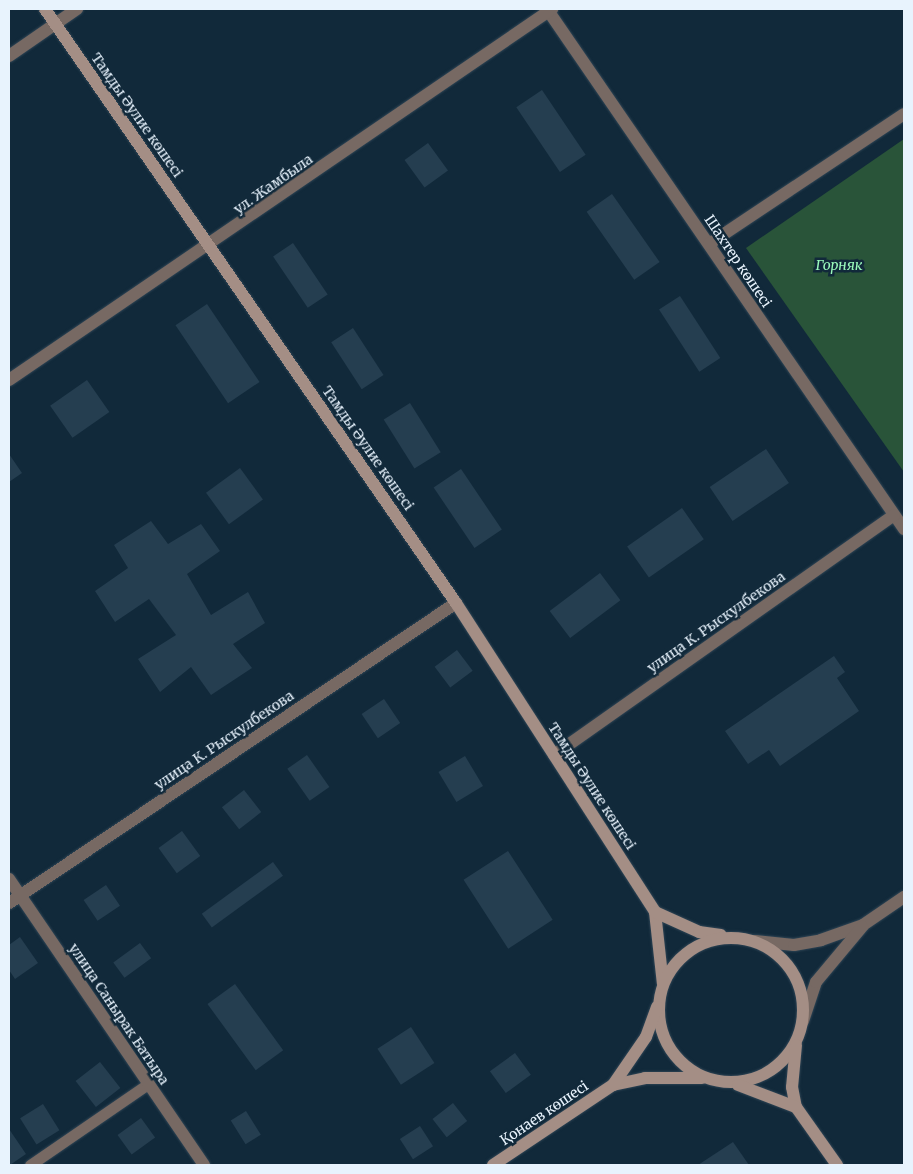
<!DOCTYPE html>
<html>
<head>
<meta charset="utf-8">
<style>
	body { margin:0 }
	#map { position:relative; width:913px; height:1174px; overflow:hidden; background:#11293a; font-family:Merriweather,serif }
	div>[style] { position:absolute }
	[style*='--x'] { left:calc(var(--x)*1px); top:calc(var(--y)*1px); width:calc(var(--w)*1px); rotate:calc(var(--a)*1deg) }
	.green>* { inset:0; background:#295439 }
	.building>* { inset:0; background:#253e50; transform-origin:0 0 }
	.roads { filter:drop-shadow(0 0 1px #2f4555) drop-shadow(0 0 1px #2f4555) }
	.lane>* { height:11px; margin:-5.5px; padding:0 5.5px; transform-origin:5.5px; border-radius:5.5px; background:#776963 }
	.street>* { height:12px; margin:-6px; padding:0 6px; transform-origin:6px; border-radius:6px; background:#776963 }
	.secondary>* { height:12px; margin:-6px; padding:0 6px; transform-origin:6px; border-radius:6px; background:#a48e85 }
	.secondary>.ring { margin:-6px; padding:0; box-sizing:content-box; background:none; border:12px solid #a48e85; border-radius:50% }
	span { translate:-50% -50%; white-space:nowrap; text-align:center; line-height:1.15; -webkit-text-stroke:5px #11293a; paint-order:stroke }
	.street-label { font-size:14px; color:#e8f3fd }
	.park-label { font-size:14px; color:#9af9bb; font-style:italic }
	.frame { position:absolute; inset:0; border:10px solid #e8f3fd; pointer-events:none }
</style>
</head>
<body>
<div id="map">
	<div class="green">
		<i style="clip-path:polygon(904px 139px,904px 472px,746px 248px)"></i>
	</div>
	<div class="building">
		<i style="left:542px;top:90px;width:78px;height:31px;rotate:56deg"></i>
		<i style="left:428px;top:143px;width:34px;height:29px;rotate:54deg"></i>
		<i style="left:612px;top:194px;width:83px;height:31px;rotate:55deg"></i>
		<i style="left:293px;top:243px;width:62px;height:24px;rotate:56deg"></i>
		<i style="left:680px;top:296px;width:74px;height:25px;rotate:57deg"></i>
		<i style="left:207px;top:304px;width:94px;height:38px;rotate:56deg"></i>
		<i style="left:353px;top:328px;width:56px;height:26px;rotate:57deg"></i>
		<i style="left:87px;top:380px;width:39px;height:45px;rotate:55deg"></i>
		<i style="left:410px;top:403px;width:58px;height:31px;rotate:58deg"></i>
		<i style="left:766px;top:449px;width:41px;height:68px;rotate:56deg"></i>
		<i style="clip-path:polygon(9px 454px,22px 473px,9px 482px)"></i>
		<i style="left:240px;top:468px;width:39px;height:42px;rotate:54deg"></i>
		<i style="left:461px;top:469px;width:73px;height:33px;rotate:56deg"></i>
		<i style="left:682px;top:508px;width:38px;height:67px;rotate:55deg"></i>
		<i style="clip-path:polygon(151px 521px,168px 544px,201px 524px,220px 551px,187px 574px,211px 615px,248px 592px,265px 623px,233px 644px,252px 668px,211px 695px,191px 667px,160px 692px,138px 659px,176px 635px,149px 599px,115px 622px,95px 591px,128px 568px,114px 545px)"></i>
		<i style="left:600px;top:573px;width:34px;height:63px;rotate:53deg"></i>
		<i style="left:457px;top:650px;width:26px;height:28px;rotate:53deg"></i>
		<i style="clip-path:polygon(834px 656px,845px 672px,837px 678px,859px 711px,780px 766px,769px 750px,748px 764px,725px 731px)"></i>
		<i style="left:384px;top:699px;width:29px;height:27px;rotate:56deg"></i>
		<i style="left:307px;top:755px;width:39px;height:24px;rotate:55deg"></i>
		<i style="left:465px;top:756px;width:35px;height:31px;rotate:59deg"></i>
		<i style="left:244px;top:790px;width:28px;height:28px;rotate:52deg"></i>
		<i style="left:182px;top:831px;width:31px;height:29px;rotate:54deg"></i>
		<i style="left:508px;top:851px;width:82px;height:53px;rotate:57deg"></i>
		<i style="left:273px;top:862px;width:17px;height:88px;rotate:54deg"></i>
		<i style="left:106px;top:885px;width:25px;height:27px;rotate:56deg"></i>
		<i style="clip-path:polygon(20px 937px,38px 963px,15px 979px,9px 970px,9px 945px)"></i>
		<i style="left:140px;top:943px;width:19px;height:33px;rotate:54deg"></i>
		<i style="left:235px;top:984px;width:82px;height:34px;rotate:54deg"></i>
		<i style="left:411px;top:1027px;width:43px;height:40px;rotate:57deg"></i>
		<i style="left:515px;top:1053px;width:27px;height:31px;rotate:54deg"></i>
		<i style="left:100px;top:1062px;width:33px;height:31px;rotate:52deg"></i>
		<i style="left:453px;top:1103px;width:23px;height:26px;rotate:52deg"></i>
		<i style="left:43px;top:1104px;width:31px;height:27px;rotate:58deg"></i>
		<i style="left:246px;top:1111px;width:28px;height:18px;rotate:58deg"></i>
		<i style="left:141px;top:1118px;width:24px;height:29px;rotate:54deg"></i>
		<i style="left:420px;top:1126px;width:24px;height:24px;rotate:57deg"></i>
		<i style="clip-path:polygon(9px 1129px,26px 1154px,10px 1165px,9px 1165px)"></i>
		<i style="clip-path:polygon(733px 1142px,749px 1165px,698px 1165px)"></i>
	</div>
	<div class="roads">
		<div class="lane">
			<i style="--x:30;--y:1165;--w:143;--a:-34.5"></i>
		</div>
		<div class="street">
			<i style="--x:547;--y:9;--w:631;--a:55.53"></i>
			<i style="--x:9;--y:56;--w:83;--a:-34.7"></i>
			<i style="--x:709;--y:244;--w:234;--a:-33.7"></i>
			<i style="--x:9;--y:380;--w:658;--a:-34.34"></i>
			<i style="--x:554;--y:755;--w:416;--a:-35.2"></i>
			<i style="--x:9;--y:879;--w:346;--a:55.7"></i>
			<i style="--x:9;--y:903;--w:538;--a:-33.87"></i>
			<i style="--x:755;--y:941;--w:39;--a:6"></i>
			<i style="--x:794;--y:945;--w:27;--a:-10"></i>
			<i style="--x:821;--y:940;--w:45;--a:-19.7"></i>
			<i style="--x:863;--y:925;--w:50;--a:-34.3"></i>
			<i style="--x:803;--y:1021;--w:41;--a:-71.6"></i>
			<i style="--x:816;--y:982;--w:72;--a:-50.1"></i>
		</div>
		<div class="secondary">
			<i style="--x:45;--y:9;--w:722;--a:55.32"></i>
			<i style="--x:456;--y:603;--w:368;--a:57.2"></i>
			<i style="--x:655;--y:912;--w:72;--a:83.7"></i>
			<i style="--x:655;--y:912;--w:48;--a:24.4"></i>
			<i style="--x:699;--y:932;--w:22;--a:8"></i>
			<i class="ring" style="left:659px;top:938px;width:132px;height:132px"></i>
			<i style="--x:796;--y:1045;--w:42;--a:95.4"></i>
			<i style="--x:792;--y:1087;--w:20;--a:79"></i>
			<i style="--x:796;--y:1107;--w:71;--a:54.7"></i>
			<i style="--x:613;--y:1085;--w:33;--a:-12"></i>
			<i style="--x:645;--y:1078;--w:57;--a:0"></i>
			<i style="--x:738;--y:1085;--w:62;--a:20.8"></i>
			<i style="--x:493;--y:1165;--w:144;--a:-33.7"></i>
			<i style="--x:613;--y:1085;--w:58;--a:-55.5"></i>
			<i style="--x:646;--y:1037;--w:32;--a:-70"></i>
		</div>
	</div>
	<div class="street-label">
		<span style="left:137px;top:115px;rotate:55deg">Тамды Әулие көшесі</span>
		<span style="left:273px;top:184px;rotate:-35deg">ул. Жамбыла</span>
		<span style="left:738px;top:261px;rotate:56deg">Шахтер көшесі</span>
		<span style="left:368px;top:448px;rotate:55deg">Тамды Әулие көшесі</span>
		<span style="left:716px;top:622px;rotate:-35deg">улица К. Рыскулбекова</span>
		<span style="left:224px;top:740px;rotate:-34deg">улица К. Рыскулбекова</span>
		<span style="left:592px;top:786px;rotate:57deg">Тамды Әулие көшесі</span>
		<span style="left:119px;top:1014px;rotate:56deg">улица Санырак Батыра</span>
		<span style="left:544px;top:1113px;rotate:-34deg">Қонаев көшесі</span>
	</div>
	<div class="park-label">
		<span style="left:839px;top:265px">Горняк</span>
	</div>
	<div class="frame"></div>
</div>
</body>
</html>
